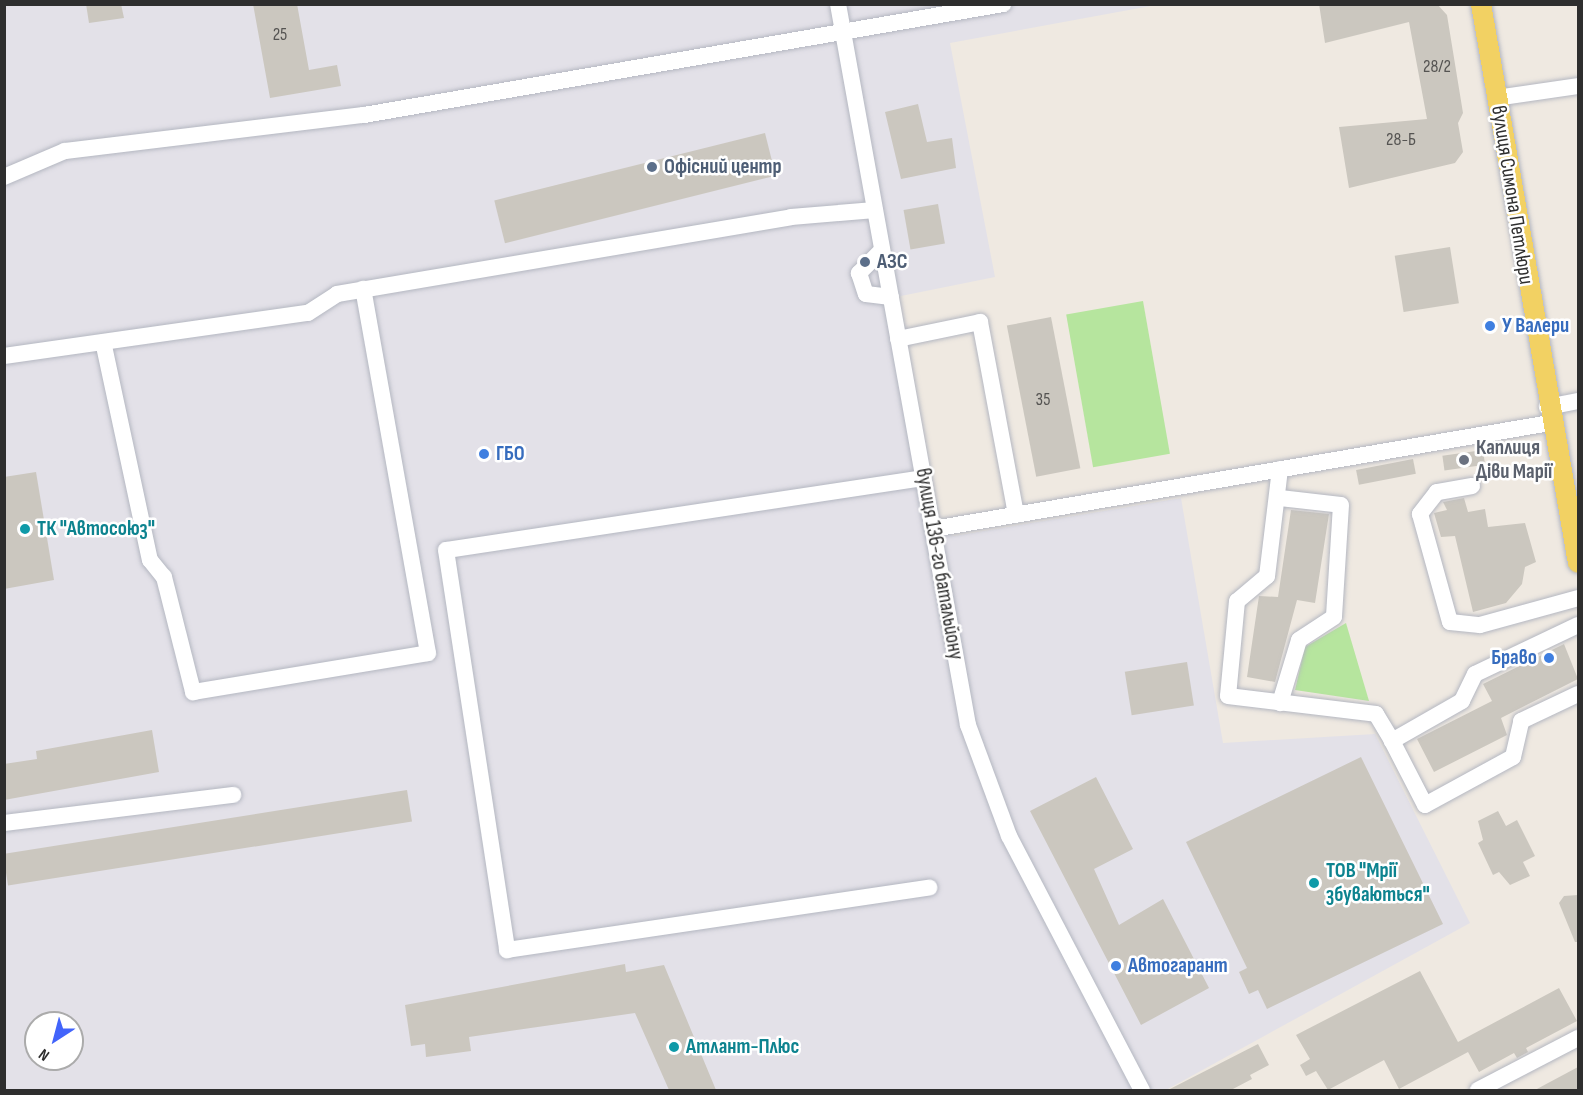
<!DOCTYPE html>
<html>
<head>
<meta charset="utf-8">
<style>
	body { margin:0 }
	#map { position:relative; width:1583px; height:1095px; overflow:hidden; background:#efe9e1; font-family:"Sofia Sans Condensed",sans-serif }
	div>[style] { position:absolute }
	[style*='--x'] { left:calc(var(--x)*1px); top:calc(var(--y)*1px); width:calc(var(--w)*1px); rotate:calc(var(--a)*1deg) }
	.industrial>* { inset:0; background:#e3e1e8 }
	.green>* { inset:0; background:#b6e59e; transform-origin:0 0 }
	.building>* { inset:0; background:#cbc7bf; transform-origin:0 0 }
	.roads { filter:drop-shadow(0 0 2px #b4b7c1) drop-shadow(0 0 2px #b4b7c1) }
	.minor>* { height:16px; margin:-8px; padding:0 8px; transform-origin:8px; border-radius:8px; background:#fff }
	.major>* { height:20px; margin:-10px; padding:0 10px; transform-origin:10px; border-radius:10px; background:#f2d163 }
	.dots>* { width:16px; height:16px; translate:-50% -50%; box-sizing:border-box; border:3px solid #fff; border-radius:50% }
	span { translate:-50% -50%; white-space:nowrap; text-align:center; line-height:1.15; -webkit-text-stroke:5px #fff; paint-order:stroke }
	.number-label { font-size:18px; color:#555452 }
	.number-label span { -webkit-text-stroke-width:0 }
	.service-label { font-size:21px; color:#4e5e75; font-weight:700 }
	.left { translate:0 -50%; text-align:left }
	.street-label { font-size:21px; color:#2e2e2e }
	.shop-label { font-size:21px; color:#366cbe; font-weight:700 }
	.right { translate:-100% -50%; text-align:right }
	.worship-label { font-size:21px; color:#5b616d; font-weight:700 }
	.culture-label { font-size:21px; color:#0d838f; font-weight:700 }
	.frame { position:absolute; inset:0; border:6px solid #2e2e2e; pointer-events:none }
	.north { position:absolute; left:24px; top:1011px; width:60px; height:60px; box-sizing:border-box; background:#fff; border:2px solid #ababab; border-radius:50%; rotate:216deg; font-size:16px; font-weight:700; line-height:24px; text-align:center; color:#2e2e2e }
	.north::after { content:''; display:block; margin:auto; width:21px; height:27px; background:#4264fb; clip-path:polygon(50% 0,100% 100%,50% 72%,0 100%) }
</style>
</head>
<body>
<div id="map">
	<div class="industrial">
		<i style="clip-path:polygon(evenodd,5px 5px,1156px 5px,950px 43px,995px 277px,891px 298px,933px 529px,954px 536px,1181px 498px,1223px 743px,1375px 734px,1470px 923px,1166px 1090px,5px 1090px,5px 5px,36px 1023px,72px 1023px,72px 1059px,36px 1059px,36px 1023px)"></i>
	</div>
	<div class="green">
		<i style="left:1143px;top:301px;width:155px;height:78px;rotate:80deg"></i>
		<i style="clip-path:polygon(1346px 623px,1369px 701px,1295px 690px,1305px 647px)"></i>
	</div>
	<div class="building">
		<i style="clip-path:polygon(86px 4px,121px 4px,124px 18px,89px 23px)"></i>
		<i style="clip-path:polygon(253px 4px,297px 4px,309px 70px,337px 65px,341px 86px,270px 98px)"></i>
		<i style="clip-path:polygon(1319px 4px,1437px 4px,1447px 15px,1463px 113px,1458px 123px,1463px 152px,1455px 163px,1349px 188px,1339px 127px,1427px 119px,1409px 22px,1325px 43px)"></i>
		<i style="clip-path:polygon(918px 104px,927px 142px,952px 138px,956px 168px,901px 179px,885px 112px)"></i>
		<i style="left:765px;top:133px;width:44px;height:279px;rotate:76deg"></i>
		<i style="left:938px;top:204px;width:40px;height:35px;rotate:80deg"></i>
		<i style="left:1450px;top:247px;width:57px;height:56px;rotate:81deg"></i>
		<i style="left:1051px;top:317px;width:154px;height:45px;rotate:79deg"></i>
		<i style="left:1483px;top:450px;width:15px;height:41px;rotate:82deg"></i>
		<i style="left:1413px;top:459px;width:15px;height:58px;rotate:79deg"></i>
		<i style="clip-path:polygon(36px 472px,54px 580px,4px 589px,4px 477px)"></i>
		<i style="clip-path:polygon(1464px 498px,1468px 512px,1485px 509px,1488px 527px,1525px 523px,1536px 562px,1525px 567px,1522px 584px,1506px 603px,1473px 612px,1455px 536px,1441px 537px,1434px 513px,1447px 510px,1443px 502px)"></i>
		<i style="clip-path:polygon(1291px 510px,1329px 514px,1315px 603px,1297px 600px,1275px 682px,1247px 677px,1259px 596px,1278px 597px)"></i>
		<i style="clip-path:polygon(1564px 644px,1578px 679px,1501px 718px,1507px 735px,1434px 772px,1417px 739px,1492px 701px,1483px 684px)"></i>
		<i style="left:1187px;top:662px;width:44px;height:63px;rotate:81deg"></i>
		<i style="clip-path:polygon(152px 730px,159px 772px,4px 800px,4px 764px,37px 759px,36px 751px)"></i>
		<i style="clip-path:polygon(1361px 757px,1443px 924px,1267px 1009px,1258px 990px,1249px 994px,1239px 972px,1247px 968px,1186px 842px)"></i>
		<i style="clip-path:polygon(1096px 777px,1133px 849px,1094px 869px,1119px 925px,1163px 899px,1209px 988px,1141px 1025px,1030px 811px)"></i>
		<i style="left:407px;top:790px;width:32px;height:409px;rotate:81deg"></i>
		<i style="clip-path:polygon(1498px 811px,1506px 826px,1517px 820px,1535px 856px,1523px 862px,1530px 876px,1510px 885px,1499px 872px,1493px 875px,1478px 843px,1483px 840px,1478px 821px)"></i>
		<i style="clip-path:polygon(1578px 895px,1578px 942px,1575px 942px,1559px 903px,1564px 896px)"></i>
		<i style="clip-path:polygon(625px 964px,626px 972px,664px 965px,716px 1090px,669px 1090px,635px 1013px,469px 1037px,471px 1051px,426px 1057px,425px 1044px,411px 1046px,405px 1005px)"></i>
		<i style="clip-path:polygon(1420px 971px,1458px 1042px,1559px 988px,1577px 1021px,1526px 1048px,1528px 1052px,1517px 1058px,1514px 1053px,1479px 1072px,1468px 1052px,1399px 1089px,1384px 1060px,1328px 1090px,1316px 1071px,1306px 1076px,1300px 1065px,1310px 1059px,1296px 1035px)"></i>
		<i style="clip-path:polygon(1258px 1044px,1269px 1065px,1250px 1075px,1252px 1079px,1231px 1090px,1168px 1090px)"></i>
		<i style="clip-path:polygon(1578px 1067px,1578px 1090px,1535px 1090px)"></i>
	</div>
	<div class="roads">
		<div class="minor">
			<i style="--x:838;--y:4;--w:733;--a:79.78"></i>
			<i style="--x:968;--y:725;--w:118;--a:69.7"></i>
			<i style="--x:1009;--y:836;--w:287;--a:62.4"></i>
			<i style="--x:1496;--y:98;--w:83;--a:-8.3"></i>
			<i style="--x:4;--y:177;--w:66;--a:-23.1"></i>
			<i style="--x:65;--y:151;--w:301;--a:-6.9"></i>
			<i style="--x:364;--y:115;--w:649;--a:-9.85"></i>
			<i style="--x:882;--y:250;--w:33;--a:135"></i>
			<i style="--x:859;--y:273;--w:22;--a:72"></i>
			<i style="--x:866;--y:294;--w:25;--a:7"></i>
			<i style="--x:898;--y:339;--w:84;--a:-11.7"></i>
			<i style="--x:980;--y:322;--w:196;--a:79.4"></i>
			<i style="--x:104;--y:346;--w:219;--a:77.9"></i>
			<i style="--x:150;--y:560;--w:22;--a:51"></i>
			<i style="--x:164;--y:577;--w:119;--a:75.8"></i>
			<i style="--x:193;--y:692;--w:238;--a:-9.4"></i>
			<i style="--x:428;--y:653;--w:370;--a:-100.1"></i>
			<i style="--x:4;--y:356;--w:307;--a:-8.1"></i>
			<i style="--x:308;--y:313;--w:35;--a:-33"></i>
			<i style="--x:337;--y:294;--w:460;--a:-9.6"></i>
			<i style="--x:791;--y:217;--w:84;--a:-4.8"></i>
			<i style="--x:1547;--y:407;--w:32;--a:-11"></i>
			<i style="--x:1280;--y:469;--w:108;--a:96.9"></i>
			<i style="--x:1267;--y:576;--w:39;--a:140"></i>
			<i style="--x:1237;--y:601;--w:95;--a:95.4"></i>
			<i style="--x:1228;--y:696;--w:149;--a:6.9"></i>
			<i style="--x:1376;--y:714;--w:31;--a:59"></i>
			<i style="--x:923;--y:478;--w:482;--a:171.4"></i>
			<i style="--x:446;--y:550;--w:405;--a:81.3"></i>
			<i style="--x:507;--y:950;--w:427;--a:-8.4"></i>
			<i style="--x:1472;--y:486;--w:36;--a:170"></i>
			<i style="--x:1437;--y:492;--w:28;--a:128"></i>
			<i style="--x:1420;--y:514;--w:112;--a:74.5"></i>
			<i style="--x:1450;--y:622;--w:30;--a:6"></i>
			<i style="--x:1480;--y:625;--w:102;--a:-15.4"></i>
			<i style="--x:1280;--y:498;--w:61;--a:6.5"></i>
			<i style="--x:1341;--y:505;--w:112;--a:93.6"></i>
			<i style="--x:1334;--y:617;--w:42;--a:146.7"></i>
			<i style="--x:1299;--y:640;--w:66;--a:106.8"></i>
			<i style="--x:933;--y:529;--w:626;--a:-9.75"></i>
			<i style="--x:1578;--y:625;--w:114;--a:154.6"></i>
			<i style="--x:1475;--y:674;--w:30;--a:116"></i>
			<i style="--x:1462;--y:701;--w:81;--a:150.3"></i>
			<i style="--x:1392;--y:741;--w:72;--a:62.7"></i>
			<i style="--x:1425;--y:805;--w:100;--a:-28.6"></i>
			<i style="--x:1513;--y:757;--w:37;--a:-77"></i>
			<i style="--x:1521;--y:721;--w:63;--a:-25.3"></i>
			<i style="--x:4;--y:823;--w:231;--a:-7"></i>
			<i style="--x:1478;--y:1090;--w:113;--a:-27.5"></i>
		</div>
		<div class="major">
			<i style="--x:1481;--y:4;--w:567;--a:80.16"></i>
		</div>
	</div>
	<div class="dots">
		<i style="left:652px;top:167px;background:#5c6f8a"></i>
		<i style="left:865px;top:262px;background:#5c6f8a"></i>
		<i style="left:1490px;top:326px;background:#3f7fe0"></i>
		<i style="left:484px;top:454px;background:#3f7fe0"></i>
		<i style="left:1464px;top:460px;background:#6b7280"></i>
		<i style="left:25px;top:529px;background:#0f9aa8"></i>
		<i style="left:1549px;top:658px;background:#3f7fe0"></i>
		<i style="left:1314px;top:883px;background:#0f9aa8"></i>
		<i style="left:1116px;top:966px;background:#3f7fe0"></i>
		<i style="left:674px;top:1047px;background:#0f9aa8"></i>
	</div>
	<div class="number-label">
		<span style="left:280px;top:35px">25</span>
		<span style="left:1437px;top:67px">28/2</span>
		<span style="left:1401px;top:140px">28-Б</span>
		<span style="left:1043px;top:400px">35</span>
	</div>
	<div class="service-label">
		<span class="left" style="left:664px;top:167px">Офісний центр</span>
		<span class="left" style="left:877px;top:262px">АЗС</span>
	</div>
	<div class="street-label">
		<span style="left:1512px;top:195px;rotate:81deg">вулиця Симона Петлюри</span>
		<span style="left:939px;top:564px;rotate:80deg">вулиця 136-го батальйону</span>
	</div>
	<div class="shop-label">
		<span class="left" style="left:1502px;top:326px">У Валери</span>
		<span class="left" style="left:496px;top:454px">ГБО</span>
		<span class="right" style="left:1537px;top:658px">Браво</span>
		<span class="left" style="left:1128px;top:966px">Автогарант</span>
	</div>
	<div class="worship-label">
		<span class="left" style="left:1476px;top:460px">Каплиця<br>Діви Марії</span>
	</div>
	<div class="culture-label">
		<span class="left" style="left:37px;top:529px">ТК "Автосоюз"</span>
		<span class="left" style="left:1326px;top:883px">ТОВ "Мрії<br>збуваються"</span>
		<span class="left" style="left:686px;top:1047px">Атлант-Плюс</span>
	</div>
	<div class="frame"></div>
	<div class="north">N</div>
</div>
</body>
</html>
